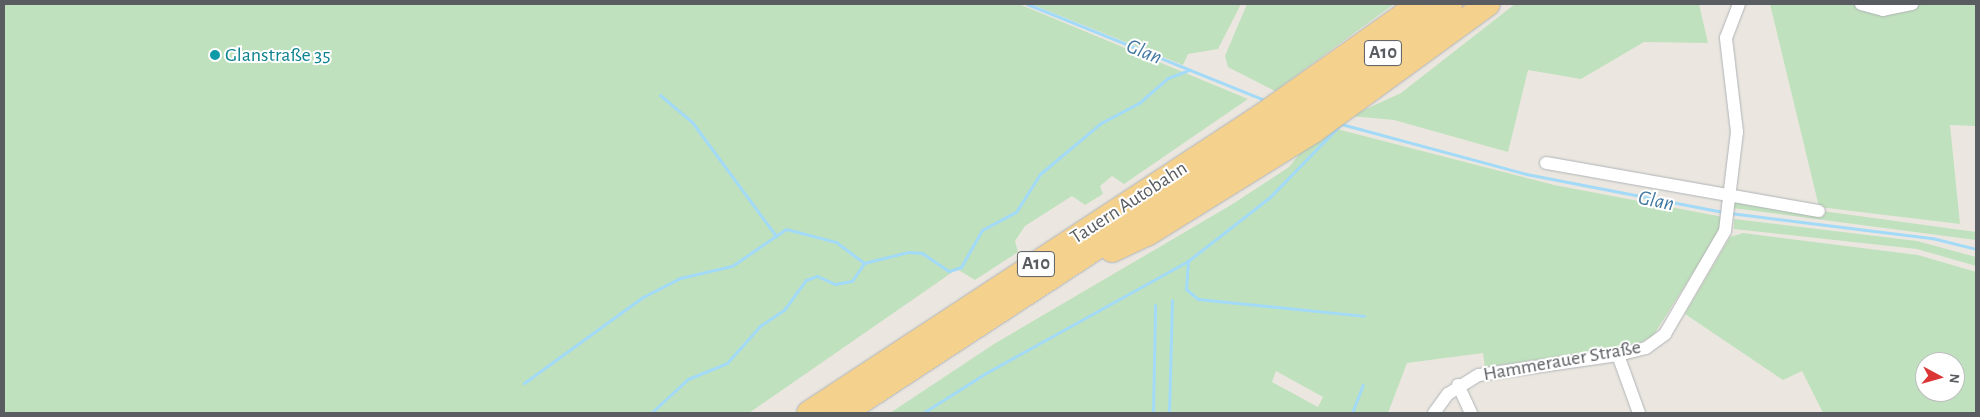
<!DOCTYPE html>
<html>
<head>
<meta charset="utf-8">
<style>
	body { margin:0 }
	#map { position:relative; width:1980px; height:417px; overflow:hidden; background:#ebe7e0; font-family:"Alegreya Sans",sans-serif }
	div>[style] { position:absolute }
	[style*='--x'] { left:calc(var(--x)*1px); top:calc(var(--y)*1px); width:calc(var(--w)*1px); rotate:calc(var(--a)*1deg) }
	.green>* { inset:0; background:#c0e1bd }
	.stream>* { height:3px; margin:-1.5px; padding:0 1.5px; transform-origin:1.5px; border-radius:1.5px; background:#a2daf8 }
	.roads { filter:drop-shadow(0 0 1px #b0b3b7) drop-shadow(0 0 1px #b0b3b7) }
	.street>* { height:12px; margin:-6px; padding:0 6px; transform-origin:6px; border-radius:6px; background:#fff }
	.highway>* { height:24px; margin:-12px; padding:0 12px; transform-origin:12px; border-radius:12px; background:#f4d18d }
	.dots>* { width:14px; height:14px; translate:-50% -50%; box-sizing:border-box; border:2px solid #fff; border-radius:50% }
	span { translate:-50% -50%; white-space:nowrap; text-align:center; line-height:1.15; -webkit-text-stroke:4px #fff; paint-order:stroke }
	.shield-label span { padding:1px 4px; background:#fff; border:1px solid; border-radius:4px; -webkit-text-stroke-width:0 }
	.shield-label { font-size:19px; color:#595c60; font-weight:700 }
	.culture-label { font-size:20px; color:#0d838f }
	.left { translate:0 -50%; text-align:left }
	.street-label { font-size:20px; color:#595c60 }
	.water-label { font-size:21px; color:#40769f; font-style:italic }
	.frame { position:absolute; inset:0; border:5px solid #595c60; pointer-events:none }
	.north { position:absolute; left:1915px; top:352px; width:50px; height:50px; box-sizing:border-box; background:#fff; border:1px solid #bdbebf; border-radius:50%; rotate:96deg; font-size:14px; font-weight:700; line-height:20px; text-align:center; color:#595c60 }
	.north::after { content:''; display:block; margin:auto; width:18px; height:22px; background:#db3536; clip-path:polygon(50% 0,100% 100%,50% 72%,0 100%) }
</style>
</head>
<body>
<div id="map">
	<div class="green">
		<i style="clip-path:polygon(4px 4px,1019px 4px,1248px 99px,1124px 184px,1112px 176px,1100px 186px,1103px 194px,1085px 205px,1072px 196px,1025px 226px,1015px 241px,1018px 252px,975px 280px,957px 269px,749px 413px,4px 413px)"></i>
		<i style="clip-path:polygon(1031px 4px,1241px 4px,1218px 49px,1188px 54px,1183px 65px)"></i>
		<i style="clip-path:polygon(1247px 4px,1394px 4px,1275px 91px,1228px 67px,1225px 56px)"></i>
		<i style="clip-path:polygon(1515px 4px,1699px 4px,1708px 43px,1644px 42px,1581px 79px,1528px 70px,1508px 152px,1394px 120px,1351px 116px,1401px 93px)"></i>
		<i style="clip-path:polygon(1770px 4px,1976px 4px,1976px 126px,1950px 125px,1960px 224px,1819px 207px)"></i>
		<i style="clip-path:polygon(evenodd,1333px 128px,1554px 185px,1723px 217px,1722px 227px,1653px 336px,1634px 346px,1485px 367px,1483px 353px,1407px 363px,1388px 413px,890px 413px,994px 344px,1231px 205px,1289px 167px,1305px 147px,1333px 128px,1276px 371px,1323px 397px,1318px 407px,1272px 382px,1276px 371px)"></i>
		<i style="clip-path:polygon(1734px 199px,1976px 232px,1976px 240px,1732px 208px)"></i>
		<i style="clip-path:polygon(1734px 219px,1917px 241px,1976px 257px,1976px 266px,1917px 249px,1734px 229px)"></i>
		<i style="clip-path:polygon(evenodd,1743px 233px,1918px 255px,1976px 272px,1976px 413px,1823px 413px,1802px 371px,1783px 380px,1685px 314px,1730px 237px,1743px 233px,1925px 362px,1955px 362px,1955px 392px,1925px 392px,1925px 362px)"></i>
	</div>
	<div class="stream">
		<i style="--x:1027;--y:4;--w:253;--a:22"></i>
		<i style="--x:660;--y:95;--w:42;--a:40.2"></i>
		<i style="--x:692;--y:122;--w:142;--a:53.6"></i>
		<i style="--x:1730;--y:213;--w:204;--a:7.1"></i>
		<i style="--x:1932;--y:238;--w:45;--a:14"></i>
		<i style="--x:1188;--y:261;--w:28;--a:94"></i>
		<i style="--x:1186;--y:289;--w:16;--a:40"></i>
		<i style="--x:1198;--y:299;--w:167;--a:5.8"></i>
		<i style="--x:524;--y:383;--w:147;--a:-35.9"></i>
		<i style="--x:643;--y:297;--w:42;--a:-27.2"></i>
		<i style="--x:680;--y:278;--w:53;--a:-13"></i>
		<i style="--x:732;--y:266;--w:65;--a:-34.4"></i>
		<i style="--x:786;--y:229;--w:52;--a:14.6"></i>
		<i style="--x:836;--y:242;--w:35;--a:37"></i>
		<i style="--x:864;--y:263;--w:45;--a:-14"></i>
		<i style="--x:908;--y:252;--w:14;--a:4"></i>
		<i style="--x:922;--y:253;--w:32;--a:34"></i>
		<i style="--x:949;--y:271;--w:13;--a:-18"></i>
		<i style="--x:961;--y:267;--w:43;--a:-60.4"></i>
		<i style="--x:982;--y:230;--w:38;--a:-28"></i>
		<i style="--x:1016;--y:212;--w:45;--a:-57.7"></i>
		<i style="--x:1040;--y:174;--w:80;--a:-39.9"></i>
		<i style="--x:1101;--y:123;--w:43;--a:-27.8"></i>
		<i style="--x:1139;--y:103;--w:38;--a:-41"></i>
		<i style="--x:1168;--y:78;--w:22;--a:-21"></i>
		<i style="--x:651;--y:413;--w:50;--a:-42.6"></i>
		<i style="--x:688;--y:379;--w:42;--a:-22.3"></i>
		<i style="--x:727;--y:363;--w:50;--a:-48.3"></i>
		<i style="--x:760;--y:326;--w:29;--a:-34"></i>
		<i style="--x:784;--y:310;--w:37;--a:-54"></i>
		<i style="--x:806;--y:280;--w:12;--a:-20"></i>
		<i style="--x:817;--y:276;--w:20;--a:24"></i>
		<i style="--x:835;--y:284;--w:17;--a:-10"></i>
		<i style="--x:852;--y:281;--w:22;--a:-56"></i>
		<i style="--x:923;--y:413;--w:75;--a:-32.4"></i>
		<i style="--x:986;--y:373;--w:231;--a:-29"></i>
		<i style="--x:1188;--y:261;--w:104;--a:-38"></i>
		<i style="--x:1270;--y:197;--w:102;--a:-45.8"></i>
		<i style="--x:1341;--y:124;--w:192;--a:15.1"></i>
		<i style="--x:1526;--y:174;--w:202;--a:10.9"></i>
		<i style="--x:1153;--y:413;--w:108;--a:-88.9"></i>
		<i style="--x:1169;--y:413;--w:113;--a:-88.5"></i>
		<i style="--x:1352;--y:413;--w:30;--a:-69"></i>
	</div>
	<div class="roads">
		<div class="street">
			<i style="--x:1861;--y:4;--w:23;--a:15"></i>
			<i style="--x:1883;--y:10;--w:30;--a:-12"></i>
			<i style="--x:1546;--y:163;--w:277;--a:10"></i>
			<i style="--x:1618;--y:355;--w:62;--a:70.1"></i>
			<i style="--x:1458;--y:385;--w:31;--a:65"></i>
			<i style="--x:1434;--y:413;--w:24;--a:-54"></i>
			<i style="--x:1448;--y:394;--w:36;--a:-32"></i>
			<i style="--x:1479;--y:375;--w:140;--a:-8.2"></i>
			<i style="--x:1618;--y:355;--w:29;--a:-14"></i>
			<i style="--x:1646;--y:348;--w:24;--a:-36"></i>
			<i style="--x:1665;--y:334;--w:119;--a:-59.8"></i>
			<i style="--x:1725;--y:231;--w:100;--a:-83.1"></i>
			<i style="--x:1737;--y:132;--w:95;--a:-96.7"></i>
			<i style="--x:1726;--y:38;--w:36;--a:-69"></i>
		</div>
		<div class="highway">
			<i style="--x:1112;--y:250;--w:38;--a:-25"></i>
			<i style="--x:1147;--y:234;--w:195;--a:-31.8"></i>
			<i style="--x:1313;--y:131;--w:216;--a:-36"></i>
			<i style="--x:809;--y:413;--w:543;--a:-33.28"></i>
			<i style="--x:1263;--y:115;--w:192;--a:-35.3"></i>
			<i style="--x:843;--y:413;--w:530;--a:-33.15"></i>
			<i style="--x:1287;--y:123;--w:202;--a:-36.1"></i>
		</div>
	</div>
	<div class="dots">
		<i style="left:215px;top:55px;background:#0f9aa8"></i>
	</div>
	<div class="shield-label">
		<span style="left:1383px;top:53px">A10</span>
		<span style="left:1036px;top:264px">A10</span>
	</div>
	<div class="culture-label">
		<span class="left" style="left:225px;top:55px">Glanstraße 35</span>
	</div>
	<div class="street-label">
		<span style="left:1129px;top:203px;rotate:-33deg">Tauern Autobahn</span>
		<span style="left:1562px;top:361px;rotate:-10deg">Hammerauer Straße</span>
	</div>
	<div class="water-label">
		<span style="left:1144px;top:52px;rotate:22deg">Glan</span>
		<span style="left:1656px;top:201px;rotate:11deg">Glan</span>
	</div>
	<div class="frame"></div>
	<div class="north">N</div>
</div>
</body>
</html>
